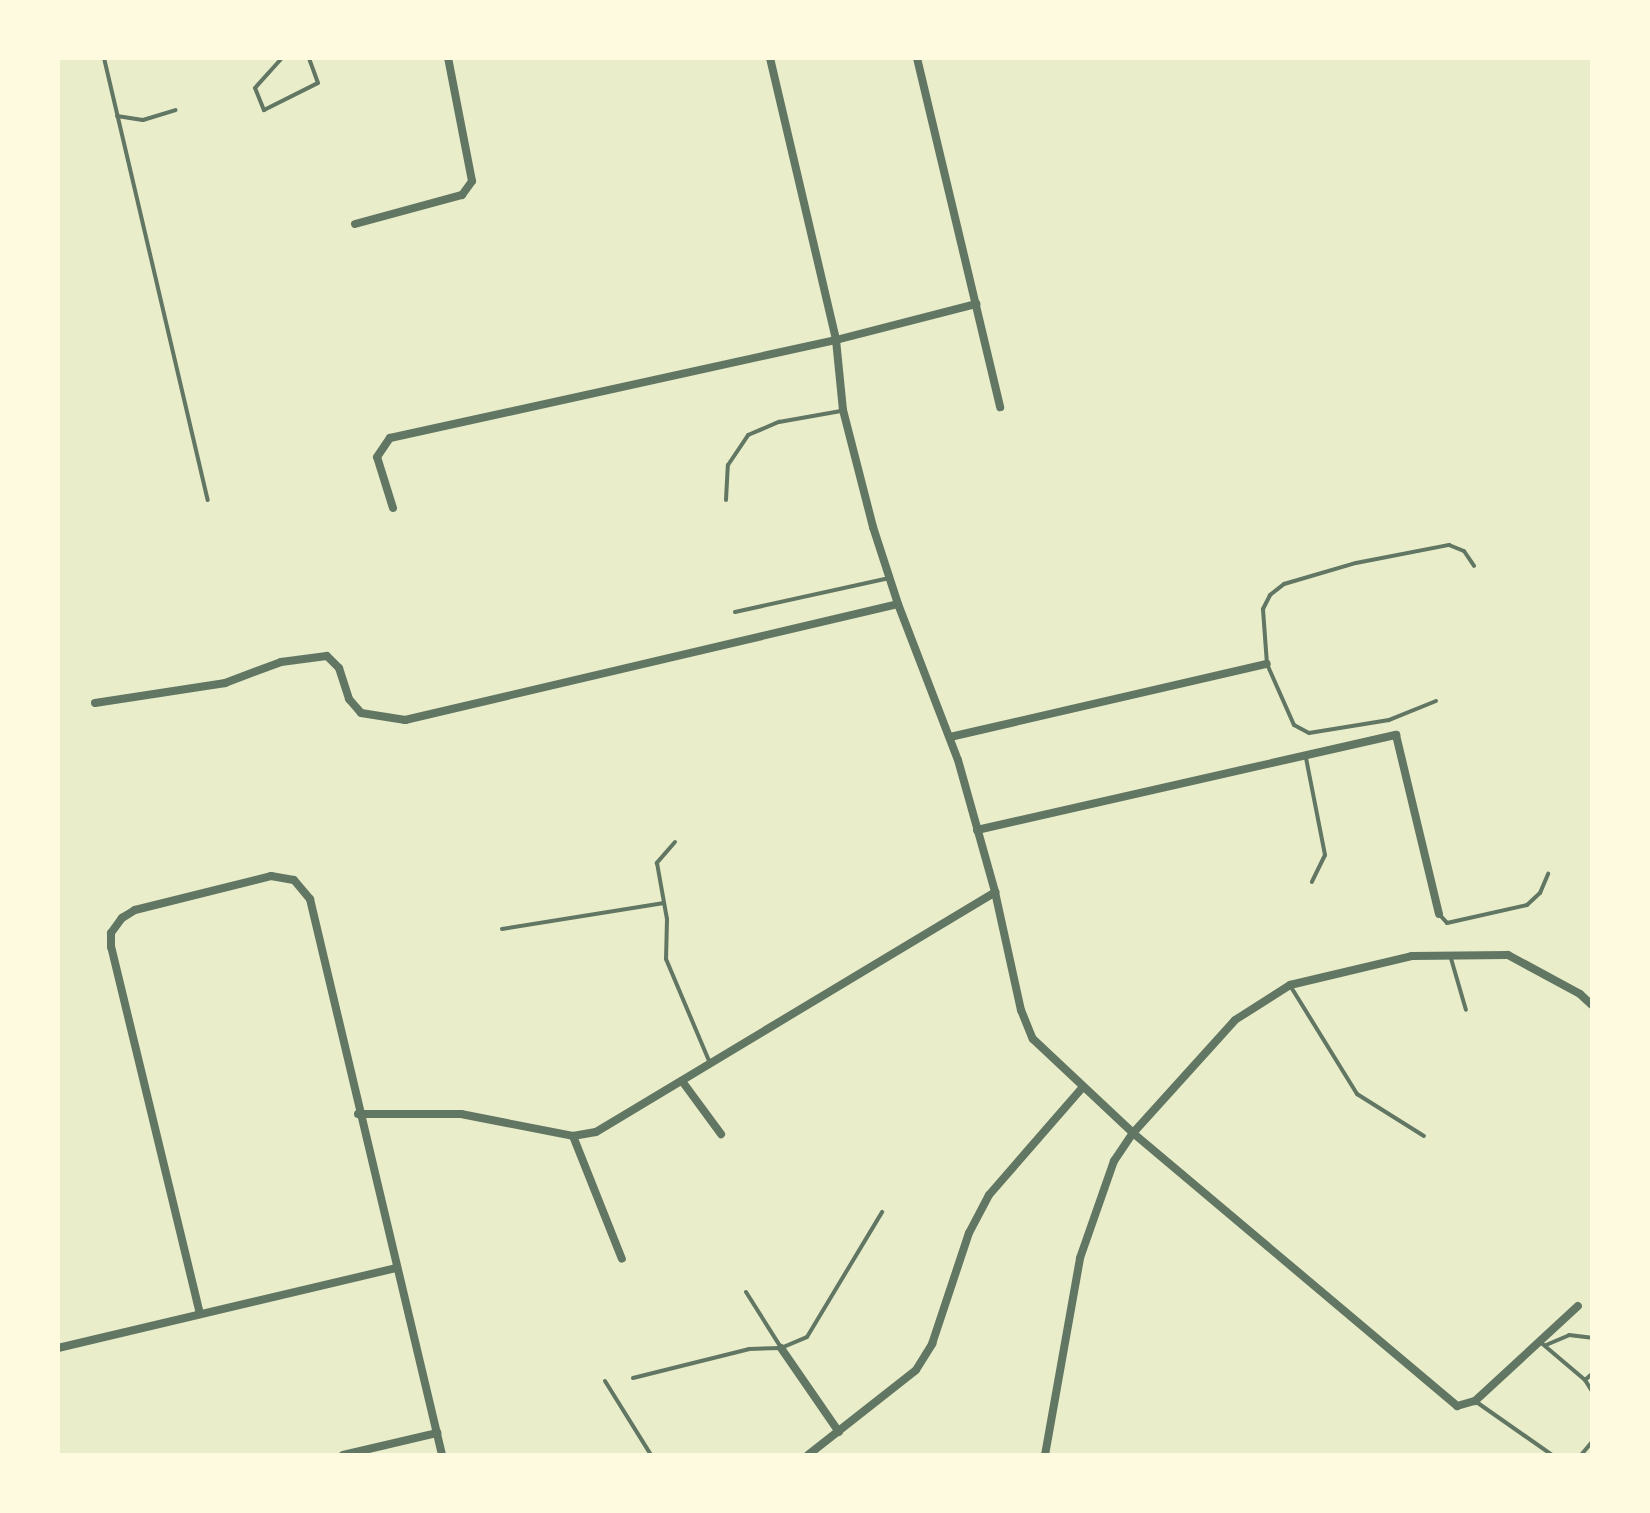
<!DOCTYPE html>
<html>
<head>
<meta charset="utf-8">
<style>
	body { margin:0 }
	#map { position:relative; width:1650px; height:1513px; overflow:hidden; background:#e9edc9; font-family:Literata,serif }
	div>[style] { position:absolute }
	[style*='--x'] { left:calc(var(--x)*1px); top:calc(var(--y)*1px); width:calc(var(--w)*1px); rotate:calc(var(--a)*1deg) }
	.service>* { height:4px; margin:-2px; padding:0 2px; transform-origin:2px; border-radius:2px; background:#617663 }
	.minor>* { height:8px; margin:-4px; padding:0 4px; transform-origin:4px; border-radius:4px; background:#617663 }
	span { translate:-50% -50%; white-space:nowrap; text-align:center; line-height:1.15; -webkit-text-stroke:6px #fefae0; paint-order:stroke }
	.frame { position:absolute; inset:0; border:60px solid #fefae0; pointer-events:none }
</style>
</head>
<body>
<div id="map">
	<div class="service">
		<i style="--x:104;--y:58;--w:454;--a:76.8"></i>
		<i style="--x:282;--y:58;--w:40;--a:132"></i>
		<i style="--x:255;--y:88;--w:24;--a:68"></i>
		<i style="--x:264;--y:110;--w:60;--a:-26.6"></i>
		<i style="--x:318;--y:83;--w:27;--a:-110"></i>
		<i style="--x:117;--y:116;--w:26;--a:9"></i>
		<i style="--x:143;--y:120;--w:34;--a:-17"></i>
		<i style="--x:726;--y:500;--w:35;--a:-87"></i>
		<i style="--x:728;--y:465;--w:36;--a:-56"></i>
		<i style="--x:748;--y:435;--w:34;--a:-23"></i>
		<i style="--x:779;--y:422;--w:63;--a:-10.1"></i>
		<i style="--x:735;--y:612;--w:158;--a:-12.4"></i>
		<i style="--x:1436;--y:701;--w:51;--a:158"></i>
		<i style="--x:1389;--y:720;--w:81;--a:170.8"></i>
		<i style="--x:1309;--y:733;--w:17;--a:-152"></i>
		<i style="--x:1294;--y:725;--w:67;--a:-113.9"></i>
		<i style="--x:1267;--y:664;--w:55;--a:-94.2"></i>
		<i style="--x:1263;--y:609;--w:16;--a:-63"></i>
		<i style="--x:1270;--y:595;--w:18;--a:-38"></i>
		<i style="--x:1284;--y:584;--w:75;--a:-16.3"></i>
		<i style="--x:1356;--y:563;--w:95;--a:-11"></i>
		<i style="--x:1449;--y:545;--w:16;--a:22"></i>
		<i style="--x:1464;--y:551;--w:18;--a:56"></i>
		<i style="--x:1306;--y:758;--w:99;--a:78.9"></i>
		<i style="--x:1325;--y:855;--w:30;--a:116"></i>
		<i style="--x:675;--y:842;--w:28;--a:131"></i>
		<i style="--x:657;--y:863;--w:57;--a:79.9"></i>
		<i style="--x:667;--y:919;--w:40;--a:91.4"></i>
		<i style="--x:666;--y:959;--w:111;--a:67.1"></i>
		<i style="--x:1439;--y:914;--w:12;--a:48"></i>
		<i style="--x:1447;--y:923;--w:82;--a:-12.7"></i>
		<i style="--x:1527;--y:905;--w:18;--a:-43"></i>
		<i style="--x:1540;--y:893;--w:21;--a:-67"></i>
		<i style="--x:502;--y:929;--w:164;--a:-9.1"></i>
		<i style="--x:1450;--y:955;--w:57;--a:73.8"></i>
		<i style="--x:1291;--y:987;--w:126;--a:58.3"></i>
		<i style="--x:1357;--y:1094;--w:79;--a:32.1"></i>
		<i style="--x:746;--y:1292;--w:64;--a:57.8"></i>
		<i style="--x:1539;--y:1341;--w:60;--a:40.3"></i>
		<i style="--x:1585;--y:1380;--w:13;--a:58"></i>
		<i style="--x:1546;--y:1345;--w:25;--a:-23"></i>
		<i style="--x:1569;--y:1335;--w:23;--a:7"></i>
		<i style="--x:633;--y:1378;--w:120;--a:-14"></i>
		<i style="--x:749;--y:1349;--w:32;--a:-2"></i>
		<i style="--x:781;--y:1348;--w:28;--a:-23"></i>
		<i style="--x:807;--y:1337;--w:146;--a:-59"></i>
		<i style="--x:1585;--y:1380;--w:9;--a:-41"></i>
		<i style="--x:605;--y:1381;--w:87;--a:58.1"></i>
		<i style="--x:1475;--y:1401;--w:94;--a:35"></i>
		<i style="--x:1581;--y:1455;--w:17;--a:-50"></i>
	</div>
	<div class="minor">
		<i style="--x:770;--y:58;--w:290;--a:76.8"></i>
		<i style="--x:836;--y:340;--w:70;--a:84.3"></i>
		<i style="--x:843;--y:410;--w:121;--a:75.6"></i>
		<i style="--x:873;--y:527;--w:81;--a:72"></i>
		<i style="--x:898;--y:604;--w:167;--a:69"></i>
		<i style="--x:958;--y:760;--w:137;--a:74.3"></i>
		<i style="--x:995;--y:892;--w:121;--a:77.6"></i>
		<i style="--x:1021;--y:1010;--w:31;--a:68"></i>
		<i style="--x:1033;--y:1039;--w:137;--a:43.2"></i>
		<i style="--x:1133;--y:1133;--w:424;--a:40.1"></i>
		<i style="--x:1457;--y:1406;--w:19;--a:-16"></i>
		<i style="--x:1475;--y:1401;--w:140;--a:-42.7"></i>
		<i style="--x:917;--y:58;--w:359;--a:76.6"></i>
		<i style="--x:355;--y:224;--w:111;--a:-15.2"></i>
		<i style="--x:462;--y:195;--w:17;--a:-54"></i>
		<i style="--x:472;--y:181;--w:125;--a:-101"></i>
		<i style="--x:393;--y:508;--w:53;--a:-107.4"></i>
		<i style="--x:377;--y:457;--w:23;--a:-56"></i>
		<i style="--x:390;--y:438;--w:457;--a:-12.4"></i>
		<i style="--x:836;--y:340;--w:145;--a:-14.4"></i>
		<i style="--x:95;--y:703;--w:132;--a:-8.7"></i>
		<i style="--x:225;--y:683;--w:60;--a:-20.6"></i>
		<i style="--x:281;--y:662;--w:46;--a:-7.4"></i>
		<i style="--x:327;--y:656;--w:17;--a:45"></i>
		<i style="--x:339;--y:668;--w:33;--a:72"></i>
		<i style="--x:349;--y:699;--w:18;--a:49"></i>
		<i style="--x:361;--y:713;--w:45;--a:9"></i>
		<i style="--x:405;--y:720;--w:506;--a:-13.24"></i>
		<i style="--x:950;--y:737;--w:325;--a:-13"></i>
		<i style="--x:977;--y:830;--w:430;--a:-12.8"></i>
		<i style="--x:1396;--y:735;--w:184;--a:76.5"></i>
		<i style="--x:682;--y:1081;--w:66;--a:53.7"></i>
		<i style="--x:358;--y:1114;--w:103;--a:0"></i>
		<i style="--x:461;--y:1114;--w:114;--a:11.1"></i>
		<i style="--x:573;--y:1136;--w:132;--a:68.3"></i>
		<i style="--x:573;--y:1136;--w:23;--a:-10"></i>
		<i style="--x:596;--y:1132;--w:466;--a:-31"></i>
		<i style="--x:200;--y:1314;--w:378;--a:-103.6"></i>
		<i style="--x:111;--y:947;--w:14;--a:-90"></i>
		<i style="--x:111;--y:933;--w:19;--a:-54"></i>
		<i style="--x:122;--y:918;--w:15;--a:-32"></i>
		<i style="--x:135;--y:910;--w:140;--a:-14"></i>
		<i style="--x:271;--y:876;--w:23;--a:10"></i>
		<i style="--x:294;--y:880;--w:25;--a:50"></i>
		<i style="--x:310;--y:899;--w:571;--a:76.64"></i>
		<i style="--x:58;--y:1348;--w:348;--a:-13.3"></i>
		<i style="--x:781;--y:1348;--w:102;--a:55.4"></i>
		<i style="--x:343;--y:1455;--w:97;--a:-13.2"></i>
		<i style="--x:808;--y:1455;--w:137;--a:-38.2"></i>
		<i style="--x:916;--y:1370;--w:31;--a:-58"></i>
		<i style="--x:932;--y:1344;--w:117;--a:-71.6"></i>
		<i style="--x:969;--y:1233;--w:43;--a:-62.2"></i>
		<i style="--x:989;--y:1195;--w:142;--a:-49"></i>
		<i style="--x:1045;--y:1455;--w:200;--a:-79.9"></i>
		<i style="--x:1080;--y:1258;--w:103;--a:-70.7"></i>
		<i style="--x:1114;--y:1161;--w:34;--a:-56"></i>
		<i style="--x:1133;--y:1133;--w:152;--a:-47.9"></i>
		<i style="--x:1235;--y:1020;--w:65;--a:-32.5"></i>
		<i style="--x:1290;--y:985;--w:125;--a:-13.4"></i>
		<i style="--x:1412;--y:956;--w:96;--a:-0.6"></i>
		<i style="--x:1508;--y:955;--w:82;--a:28.4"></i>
		<i style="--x:1580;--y:994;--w:16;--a:43"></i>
	</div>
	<div class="frame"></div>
</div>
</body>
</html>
